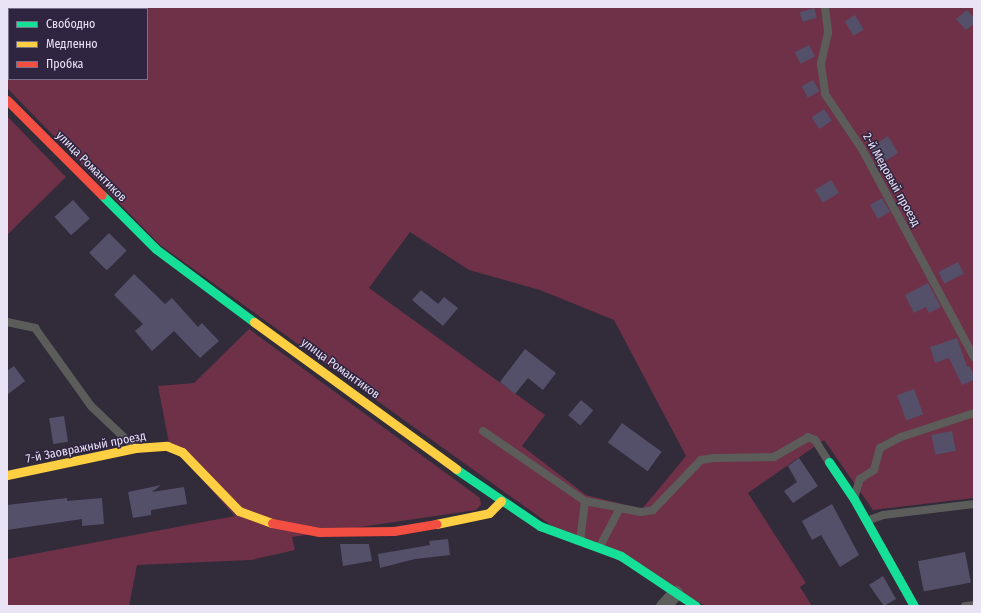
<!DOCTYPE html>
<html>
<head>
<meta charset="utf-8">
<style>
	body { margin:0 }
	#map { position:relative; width:981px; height:613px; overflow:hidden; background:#312b3a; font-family:"Fira Sans Condensed",sans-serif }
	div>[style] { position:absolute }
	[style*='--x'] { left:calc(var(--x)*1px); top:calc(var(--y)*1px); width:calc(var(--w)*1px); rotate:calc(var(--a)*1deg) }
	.green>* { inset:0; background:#6f3147 }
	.building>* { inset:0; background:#54506a; transform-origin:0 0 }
	.lane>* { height:8px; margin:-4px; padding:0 4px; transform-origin:4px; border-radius:4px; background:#5c5c5b }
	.street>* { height:15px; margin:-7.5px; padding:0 7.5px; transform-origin:7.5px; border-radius:7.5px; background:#5c5c5b }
	.fast>* { height:9px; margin:-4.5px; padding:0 4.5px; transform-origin:4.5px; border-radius:4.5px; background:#16e098 }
	.slow>* { height:9px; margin:-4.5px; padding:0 4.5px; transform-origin:4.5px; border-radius:4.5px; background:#ffcf43 }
	.jam>* { height:9px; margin:-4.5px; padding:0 4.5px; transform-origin:4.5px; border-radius:4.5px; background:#f24e42 }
	span { translate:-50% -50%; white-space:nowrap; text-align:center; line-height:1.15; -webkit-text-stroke:3px #302540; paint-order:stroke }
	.street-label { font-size:12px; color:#eae3f6 }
	.frame { position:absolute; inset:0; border:8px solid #eae3f6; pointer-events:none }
	.legend { position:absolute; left:8px; top:8px; width:140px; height:72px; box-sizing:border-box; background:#302540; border:1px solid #7a7189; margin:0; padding:5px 7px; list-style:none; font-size:12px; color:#eae3f6 }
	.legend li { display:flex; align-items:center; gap:8px; height:20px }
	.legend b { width:20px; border:1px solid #7a7189 }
</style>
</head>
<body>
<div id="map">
	<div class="green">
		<i style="clip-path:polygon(evenodd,7px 7px,974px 7px,974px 498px,873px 510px,824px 440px,748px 493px,806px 583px,800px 587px,812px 606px,706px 606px,552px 526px,160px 245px,7px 88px,7px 7px,9px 9px,147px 9px,147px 79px,9px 79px,9px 9px,7px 7px,410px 232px,469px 270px,540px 290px,614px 320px,686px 456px,642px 509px,586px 495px,522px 446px,545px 415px,369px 288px,410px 232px)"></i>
		<i style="clip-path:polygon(7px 116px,66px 177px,7px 235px)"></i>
		<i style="clip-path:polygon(249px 329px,480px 498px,481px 505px,476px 510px,292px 537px,295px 550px,251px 560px,137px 565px,129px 606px,7px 606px,7px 559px,235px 516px,169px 443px,158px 386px,194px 383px)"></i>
	</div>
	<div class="building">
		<i style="left:814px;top:8px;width:10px;height:15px;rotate:73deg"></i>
		<i style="clip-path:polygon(967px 10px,974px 18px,974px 24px,966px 30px,956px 19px)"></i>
		<i style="left:855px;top:15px;width:17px;height:12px;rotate:59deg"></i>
		<i style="left:809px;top:45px;width:13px;height:16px;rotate:63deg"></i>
		<i style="left:813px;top:80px;width:13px;height:13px;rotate:61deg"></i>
		<i style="left:824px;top:109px;width:14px;height:15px;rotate:56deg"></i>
		<i style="clip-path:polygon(888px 136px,898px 153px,885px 161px,882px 157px,877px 160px,870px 148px)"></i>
		<i style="left:831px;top:180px;width:15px;height:19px;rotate:58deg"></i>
		<i style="left:882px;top:198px;width:16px;height:14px;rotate:60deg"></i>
		<i style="left:73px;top:200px;width:25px;height:25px;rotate:48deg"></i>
		<i style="left:109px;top:233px;width:25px;height:28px;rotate:45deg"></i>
		<i style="left:958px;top:262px;width:13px;height:22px;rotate:63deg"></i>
		<i style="clip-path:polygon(134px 274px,165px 304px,172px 298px,198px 327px,202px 323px,219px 341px,200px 358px,174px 331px,152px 351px,135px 331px,143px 324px,114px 295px)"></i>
		<i style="clip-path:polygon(928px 283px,941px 307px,929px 313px,926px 307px,914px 313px,905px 295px)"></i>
		<i style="clip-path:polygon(421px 290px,438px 304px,444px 297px,458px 308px,443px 326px,412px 300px)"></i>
		<i style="clip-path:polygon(957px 338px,967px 367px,969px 366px,974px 375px,974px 380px,962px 385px,949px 358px,935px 363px,930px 347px)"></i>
		<i style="clip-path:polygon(525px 349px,556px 373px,543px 390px,528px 378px,515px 394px,500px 382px)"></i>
		<i style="clip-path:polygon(14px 366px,25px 381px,7px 395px,7px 371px)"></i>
		<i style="left:914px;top:389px;width:27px;height:18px;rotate:70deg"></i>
		<i style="left:581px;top:400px;width:16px;height:20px;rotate:40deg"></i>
		<i style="left:64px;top:416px;width:26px;height:15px;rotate:81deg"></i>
		<i style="left:622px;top:423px;width:49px;height:24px;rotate:36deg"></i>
		<i style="left:952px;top:431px;width:20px;height:21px;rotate:79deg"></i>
		<i style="clip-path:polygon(799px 458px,818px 486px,793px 503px,784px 491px,797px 482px,788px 466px)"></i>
		<i style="clip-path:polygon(161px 485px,152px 492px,184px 487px,187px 504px,151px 510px,151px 515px,133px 518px,128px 492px)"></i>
		<i style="clip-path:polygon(67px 498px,67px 501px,102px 498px,104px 524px,82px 526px,82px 519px,7px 530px,7px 505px)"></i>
		<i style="clip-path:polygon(832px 504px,859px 555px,840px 567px,821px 535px,812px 540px,802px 521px)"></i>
		<i style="clip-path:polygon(448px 539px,450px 555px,415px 559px,380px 568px,378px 554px,430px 545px,429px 541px)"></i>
		<i style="clip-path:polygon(340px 544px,369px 544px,372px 561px,343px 566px)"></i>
		<i style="left:965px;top:552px;width:31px;height:48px;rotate:79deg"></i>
		<i style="clip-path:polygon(883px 576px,896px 599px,884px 606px,869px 585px)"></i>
	</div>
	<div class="lane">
		<i style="--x:825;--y:7;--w:26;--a:83"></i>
		<i style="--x:828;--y:33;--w:32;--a:103"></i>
		<i style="--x:821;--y:64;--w:30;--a:82"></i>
		<i style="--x:825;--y:94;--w:66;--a:56.1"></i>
		<i style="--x:862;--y:149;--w:236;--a:61.7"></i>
		<i style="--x:7;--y:322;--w:29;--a:12"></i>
		<i style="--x:35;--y:328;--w:96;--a:54.3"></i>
		<i style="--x:91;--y:406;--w:58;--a:43.6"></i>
		<i style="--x:483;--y:431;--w:124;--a:34.5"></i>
		<i style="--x:585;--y:501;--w:39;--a:97"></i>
		<i style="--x:855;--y:495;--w:17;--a:-73"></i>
		<i style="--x:860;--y:479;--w:17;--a:-33"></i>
		<i style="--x:874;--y:470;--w:23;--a:-75"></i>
		<i style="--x:880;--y:448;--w:24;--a:-28"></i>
		<i style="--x:901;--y:437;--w:77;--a:-18.2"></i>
		<i style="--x:585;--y:501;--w:36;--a:11"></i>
		<i style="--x:866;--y:521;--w:18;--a:-19"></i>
		<i style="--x:883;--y:515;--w:92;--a:-6.9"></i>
		<i style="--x:600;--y:546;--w:43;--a:-62.2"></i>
		<i style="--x:620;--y:508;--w:21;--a:11"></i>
		<i style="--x:641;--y:512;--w:12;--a:-9"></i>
		<i style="--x:653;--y:510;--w:69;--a:-46.2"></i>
		<i style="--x:701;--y:460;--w:12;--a:-9"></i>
		<i style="--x:713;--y:458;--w:61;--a:-0.9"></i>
		<i style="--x:774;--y:457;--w:39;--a:-30"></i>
		<i style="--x:808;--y:437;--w:8;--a:23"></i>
		<i style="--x:815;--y:440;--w:25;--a:58"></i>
		<i style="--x:965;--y:606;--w:9;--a:-6"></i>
	</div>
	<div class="street">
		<i style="--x:663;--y:606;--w:18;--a:-47"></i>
	</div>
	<div class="fast">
		<i style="--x:102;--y:195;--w:76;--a:45"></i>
		<i style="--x:156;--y:249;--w:122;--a:36.7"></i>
		<i style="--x:829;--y:462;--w:45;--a:56"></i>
		<i style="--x:854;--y:499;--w:123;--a:60.7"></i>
		<i style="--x:456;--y:469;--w:102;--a:34.2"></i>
		<i style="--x:540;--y:526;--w:86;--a:20.3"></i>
		<i style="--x:621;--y:556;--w:90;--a:33.7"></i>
	</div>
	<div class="slow">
		<i style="--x:254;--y:322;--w:250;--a:36"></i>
		<i style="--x:7;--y:475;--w:131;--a:-11.9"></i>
		<i style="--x:135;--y:448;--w:32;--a:-4"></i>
		<i style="--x:167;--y:446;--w:16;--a:22"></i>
		<i style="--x:182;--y:452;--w:82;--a:46"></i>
		<i style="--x:239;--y:511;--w:35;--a:20"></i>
		<i style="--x:436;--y:524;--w:54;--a:-11.7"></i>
		<i style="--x:489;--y:513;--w:17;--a:-45"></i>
	</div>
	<div class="jam">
		<i style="--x:7;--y:100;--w:134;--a:45"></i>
		<i style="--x:272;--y:523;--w:48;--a:10.8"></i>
		<i style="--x:319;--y:532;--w:75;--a:-0.8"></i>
		<i style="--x:394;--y:531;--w:43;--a:-9.5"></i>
	</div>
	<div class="street-label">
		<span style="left:91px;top:167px;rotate:45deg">улица Романтиков</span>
		<span style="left:891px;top:180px;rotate:61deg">2-й Медовый проезд</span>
		<span style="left:340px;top:369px;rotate:36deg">улица Романтиков</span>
		<span style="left:86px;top:448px;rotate:-11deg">7-й Заовражный проезд</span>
	</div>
	<div class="frame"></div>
	<ul class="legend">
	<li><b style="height:5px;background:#16e098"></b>Свободно</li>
	<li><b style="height:5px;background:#ffcf43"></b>Медленно</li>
	<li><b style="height:5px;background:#f24e42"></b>Пробка</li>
	</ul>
</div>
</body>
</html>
